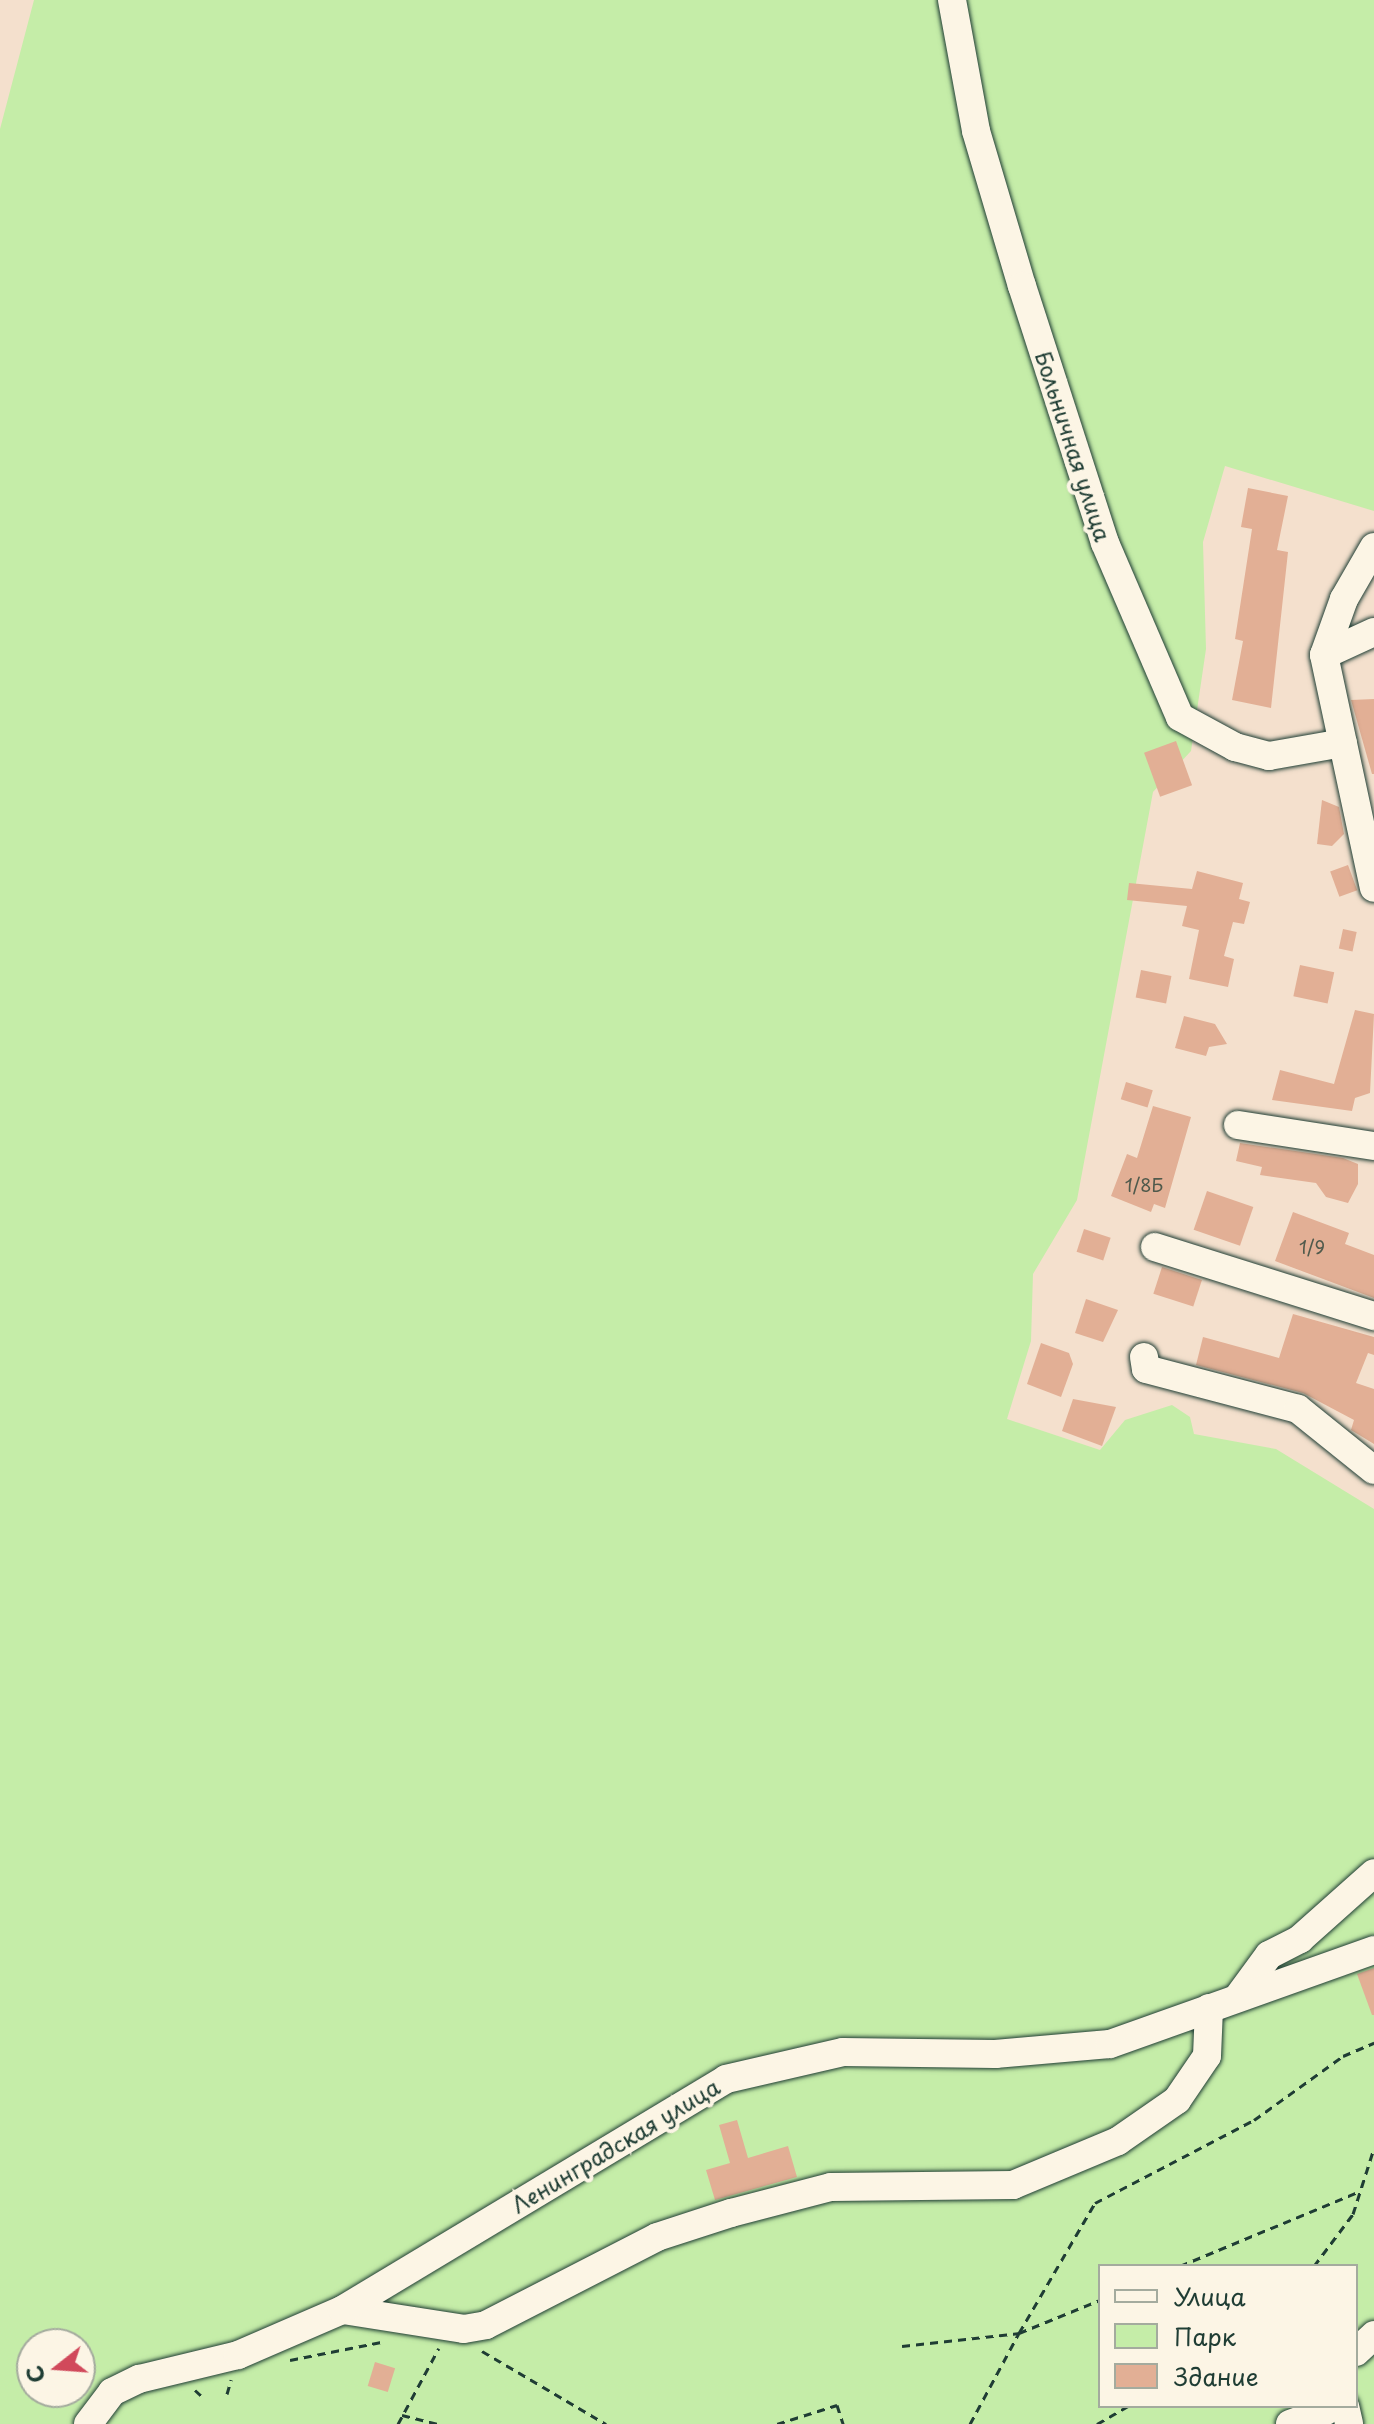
<!DOCTYPE html>
<html>
<head>
<meta charset="utf-8">
<style>
	body { margin:0 }
	#map { position:relative; width:1374px; height:2424px; overflow:hidden; background:#f4e0cd; font-family:"Playpen Sans",sans-serif }
	div>[style] { position:absolute }
	[style*='--x'] { left:calc(var(--x)*1px); top:calc(var(--y)*1px); width:calc(var(--w)*1px); rotate:calc(var(--a)*1deg) }
	.green>* { inset:0; background:#c5eda8 }
	.building>* { inset:0; background:#e2af95; transform-origin:0 0 }
	.path>* { height:3px; margin-top:-1.5px; transform-origin:0; background:repeating-linear-gradient(90deg,#1f3d34 0 8px,transparent 0 14px) }
	.roads { filter:drop-shadow(0 0 2px #1f3d34) drop-shadow(0 0 2px #1f3d34) }
	.minor>* { height:28px; margin:-14px; padding:0 14px; transform-origin:14px; border-radius:14px; background:#fcf5e5 }
	span { translate:-50% -50%; white-space:nowrap; text-align:center; line-height:1.15; -webkit-text-stroke:8px #fcf5e5; paint-order:stroke }
	.number-label { font-size:18px; color:#505a4c }
	.number-label span { -webkit-text-stroke-width:0 }
	.street-label { font-size:22px; color:#1f3d34 }
	.legend { position:absolute; left:1098px; top:2264px; width:260px; height:144px; box-sizing:border-box; background:#fcf5e5; border:2px solid #a4ab9e; margin:0; padding:10px 14px; list-style:none; font-size:24px; color:#1f3d34 }
	.legend li { display:flex; align-items:center; gap:16px; height:40px }
	.legend b { width:40px; border:2px solid #a4ab9e }
	.north { position:absolute; left:16px; top:2328px; width:80px; height:80px; box-sizing:border-box; background:#fcf5e5; border:2px solid #a4ab9e; border-radius:50%; rotate:253deg; font-size:22px; font-weight:700; line-height:32px; text-align:center; color:#1f3d34 }
	.north::after { content:''; display:block; margin:auto; width:28px; height:36px; background:#d1495b; clip-path:polygon(50% 0,100% 100%,50% 72%,0 100%) }
</style>
</head>
<body>
<div id="map">
	<div class="green">
		<i style="clip-path:polygon(evenodd,34px 0,1374px 0,1374px 511px,1225px 466px,1203px 542px,1206px 649px,1191px 751px,1153px 792px,1077px 1200px,1033px 1274px,1031px 1341px,1007px 1419px,1100px 1450px,1125px 1420px,1172px 1405px,1190px 1417px,1194px 1434px,1276px 1449px,1374px 1509px,1374px 2424px,0 2424px,0 129px,34px 0,1100px 2266px,1356px 2266px,1356px 2406px,1100px 2406px,1100px 2266px,34px 0,32px 2344px,80px 2344px,80px 2392px,32px 2392px,32px 2344px)"></i>
	</div>
	<div class="building">
		<i style="clip-path:polygon(1248px 488px,1288px 496px,1277px 550px,1288px 552px,1271px 708px,1232px 700px,1243px 641px,1235px 639px,1252px 529px,1241px 527px)"></i>
		<i style="clip-path:polygon(1374px 699px,1374px 774px,1372px 774px,1351px 700px)"></i>
		<i style="left:1176px;top:741px;width:47px;height:34px;rotate:70deg"></i>
		<i style="clip-path:polygon(1322px 800px,1339px 807px,1344px 834px,1332px 846px,1317px 844px)"></i>
		<i style="left:1348px;top:865px;width:27px;height:19px;rotate:70deg"></i>
		<i style="clip-path:polygon(1197px 871px,1243px 883px,1239px 899px,1250px 902px,1244px 924px,1233px 922px,1224px 956px,1234px 959px,1228px 987px,1189px 979px,1199px 930px,1182px 926px,1187px 906px,1127px 900px,1129px 883px,1192px 889px)"></i>
		<i style="left:1343px;top:929px;width:14px;height:20px;rotate:12deg"></i>
		<i style="left:1300px;top:965px;width:35px;height:32px;rotate:12deg"></i>
		<i style="left:1141px;top:970px;width:31px;height:28px;rotate:11deg"></i>
		<i style="clip-path:polygon(1355px 1010px,1374px 1014px,1370px 1093px,1355px 1098px,1352px 1111px,1272px 1100px,1280px 1070px,1334px 1084px)"></i>
		<i style="clip-path:polygon(1184px 1016px,1215px 1024px,1227px 1044px,1209px 1047px,1206px 1056px,1175px 1048px)"></i>
		<i style="left:1126px;top:1082px;width:28px;height:18px;rotate:17deg"></i>
		<i style="clip-path:polygon(1153px 1106px,1191px 1117px,1165px 1208px,1154px 1204px,1151px 1212px,1111px 1196px,1127px 1154px,1137px 1158px)"></i>
		<i style="clip-path:polygon(1240px 1143px,1343px 1158px,1358px 1164px,1358px 1184px,1348px 1203px,1326px 1197px,1316px 1183px,1260px 1175px,1262px 1167px,1236px 1161px)"></i>
		<i style="left:1207px;top:1191px;width:49px;height:41px;rotate:19deg"></i>
		<i style="clip-path:polygon(1293px 1212px,1349px 1233px,1345px 1244px,1374px 1255px,1374px 1298px,1275px 1261px)"></i>
		<i style="left:1084px;top:1229px;width:28px;height:24px;rotate:18deg"></i>
		<i style="left:1162px;top:1267px;width:42px;height:28px;rotate:18deg"></i>
		<i style="clip-path:polygon(1086px 1299px,1118px 1310px,1103px 1342px,1075px 1333px)"></i>
		<i style="clip-path:polygon(1293px 1314px,1374px 1337px,1374px 1355px,1368px 1353px,1356px 1383px,1374px 1389px,1374px 1444px,1351px 1430px,1354px 1420px,1303px 1393px,1196px 1365px,1203px 1337px,1279px 1358px)"></i>
		<i style="clip-path:polygon(1041px 1343px,1069px 1353px,1073px 1364px,1061px 1397px,1027px 1384px)"></i>
		<i style="clip-path:polygon(1073px 1399px,1116px 1407px,1102px 1446px,1062px 1431px)"></i>
		<i style="clip-path:polygon(1374px 1968px,1374px 2015px,1372px 2015px,1357px 1974px)"></i>
		<i style="clip-path:polygon(737px 2120px,748px 2158px,788px 2146px,797px 2177px,715px 2200px,706px 2170px,730px 2163px,719px 2125px)"></i>
		<i style="left:375px;top:2362px;width:21px;height:25px;rotate:17deg"></i>
	</div>
	<div class="path">
		<i style="--x:1180;--y:2266;--w:193;--a:-22.6"></i>
		<i style="--x:1314;--y:2266;--w:65;--a:-53.1"></i>
		<i style="--x:1353;--y:2214;--w:69;--a:-72.3"></i>
		<i style="--x:902;--y:2346;--w:118;--a:-6.3"></i>
		<i style="--x:1019;--y:2333;--w:151;--a:-59.7"></i>
		<i style="--x:1095;--y:2203;--w:179;--a:-27.6"></i>
		<i style="--x:1254;--y:2120;--w:110;--a:-35.7"></i>
		<i style="--x:1343;--y:2056;--w:34;--a:-23"></i>
		<i style="--x:482;--y:2351;--w:144;--a:30.5"></i>
		<i style="--x:290;--y:2360;--w:93;--a:-11.2"></i>
		<i style="--x:195;--y:2390;--w:12;--a:42"></i>
		<i style="--x:227;--y:2394;--w:15;--a:-74"></i>
		<i style="--x:402;--y:2415;--w:38;--a:14"></i>
		<i style="--x:398;--y:2424;--w:86;--a:-61.7"></i>
		<i style="--x:777;--y:2424;--w:63;--a:-17.6"></i>
		<i style="--x:837;--y:2405;--w:20;--a:72"></i>
		<i style="--x:970;--y:2424;--w:103;--a:-61.7"></i>
		<i style="--x:1019;--y:2333;--w:87;--a:-22.2"></i>
		<i style="--x:1097;--y:2424;--w:36;--a:-30"></i>
	</div>
	<div class="roads">
		<div class="minor">
			<i style="--x:952;--y:0;--w:133;--a:79.6"></i>
			<i style="--x:976;--y:131;--w:162;--a:73.5"></i>
			<i style="--x:1022;--y:286;--w:270;--a:72.1"></i>
			<i style="--x:1105;--y:543;--w:189;--a:66.7"></i>
			<i style="--x:1180;--y:717;--w:63;--a:28.6"></i>
			<i style="--x:1235;--y:747;--w:35;--a:15"></i>
			<i style="--x:1269;--y:756;--w:75;--a:-10"></i>
			<i style="--x:1374;--y:547;--w:60;--a:120"></i>
			<i style="--x:1344;--y:599;--w:59;--a:109.7"></i>
			<i style="--x:1324;--y:655;--w:238;--a:77.9"></i>
			<i style="--x:1324;--y:655;--w:55;--a:-24.7"></i>
			<i style="--x:1238;--y:1125;--w:138;--a:8.8"></i>
			<i style="--x:1155;--y:1247;--w:230;--a:17.5"></i>
			<i style="--x:1144;--y:1357;--w:12;--a:81"></i>
			<i style="--x:1146;--y:1369;--w:157;--a:14.7"></i>
			<i style="--x:1298;--y:1409;--w:97;--a:38.8"></i>
			<i style="--x:1238;--y:1997;--w:52;--a:-53.6"></i>
			<i style="--x:1269;--y:1955;--w:35;--a:-27"></i>
			<i style="--x:1300;--y:1939;--w:99;--a:-41.7"></i>
			<i style="--x:343;--y:2310;--w:122;--a:8.9"></i>
			<i style="--x:464;--y:2329;--w:22;--a:-10"></i>
			<i style="--x:486;--y:2325;--w:192;--a:-27.2"></i>
			<i style="--x:657;--y:2237;--w:78;--a:-18"></i>
			<i style="--x:731;--y:2213;--w:103;--a:-14.6"></i>
			<i style="--x:831;--y:2187;--w:182;--a:-0.6"></i>
			<i style="--x:1013;--y:2185;--w:114;--a:-22.7"></i>
			<i style="--x:1118;--y:2141;--w:72;--a:-34.8"></i>
			<i style="--x:1177;--y:2100;--w:53;--a:-55.7"></i>
			<i style="--x:1207;--y:2056;--w:48;--a:-87.6"></i>
			<i style="--x:1356;--y:2352;--w:25;--a:-43"></i>
			<i style="--x:1345;--y:2406;--w:18;--a:77"></i>
			<i style="--x:88;--y:2424;--w:40;--a:-53"></i>
			<i style="--x:112;--y:2392;--w:30;--a:-26"></i>
			<i style="--x:139;--y:2379;--w:102;--a:-13.6"></i>
			<i style="--x:238;--y:2355;--w:113;--a:-23.4"></i>
			<i style="--x:342;--y:2310;--w:448;--a:-31"></i>
			<i style="--x:726;--y:2079;--w:120;--a:-13"></i>
			<i style="--x:843;--y:2052;--w:152;--a:0.8"></i>
			<i style="--x:995;--y:2054;--w:115;--a:-5"></i>
			<i style="--x:1110;--y:2044;--w:280;--a:-19.6"></i>
			<i style="--x:1290;--y:2424;--w:38;--a:-20"></i>
		</div>
	</div>
	<div class="number-label">
		<span style="left:1144px;top:1185px">1/8Б</span>
		<span style="left:1312px;top:1247px">1/9</span>
	</div>
	<div class="street-label">
		<span style="left:1074px;top:446px;rotate:72deg">Больничная улица</span>
		<span style="left:615px;top:2145px;rotate:-31deg">Ленинградская улица</span>
	</div>
	<ul class="legend">
	<li><b style="height:10px;background:#fcf5e5"></b>Улица</li>
	<li><b style="height:22px;background:#c5eda8"></b>Парк</li>
	<li><b style="height:22px;background:#e2af95"></b>Здание</li>
	</ul>
	<div class="north">С</div>
</div>
</body>
</html>
